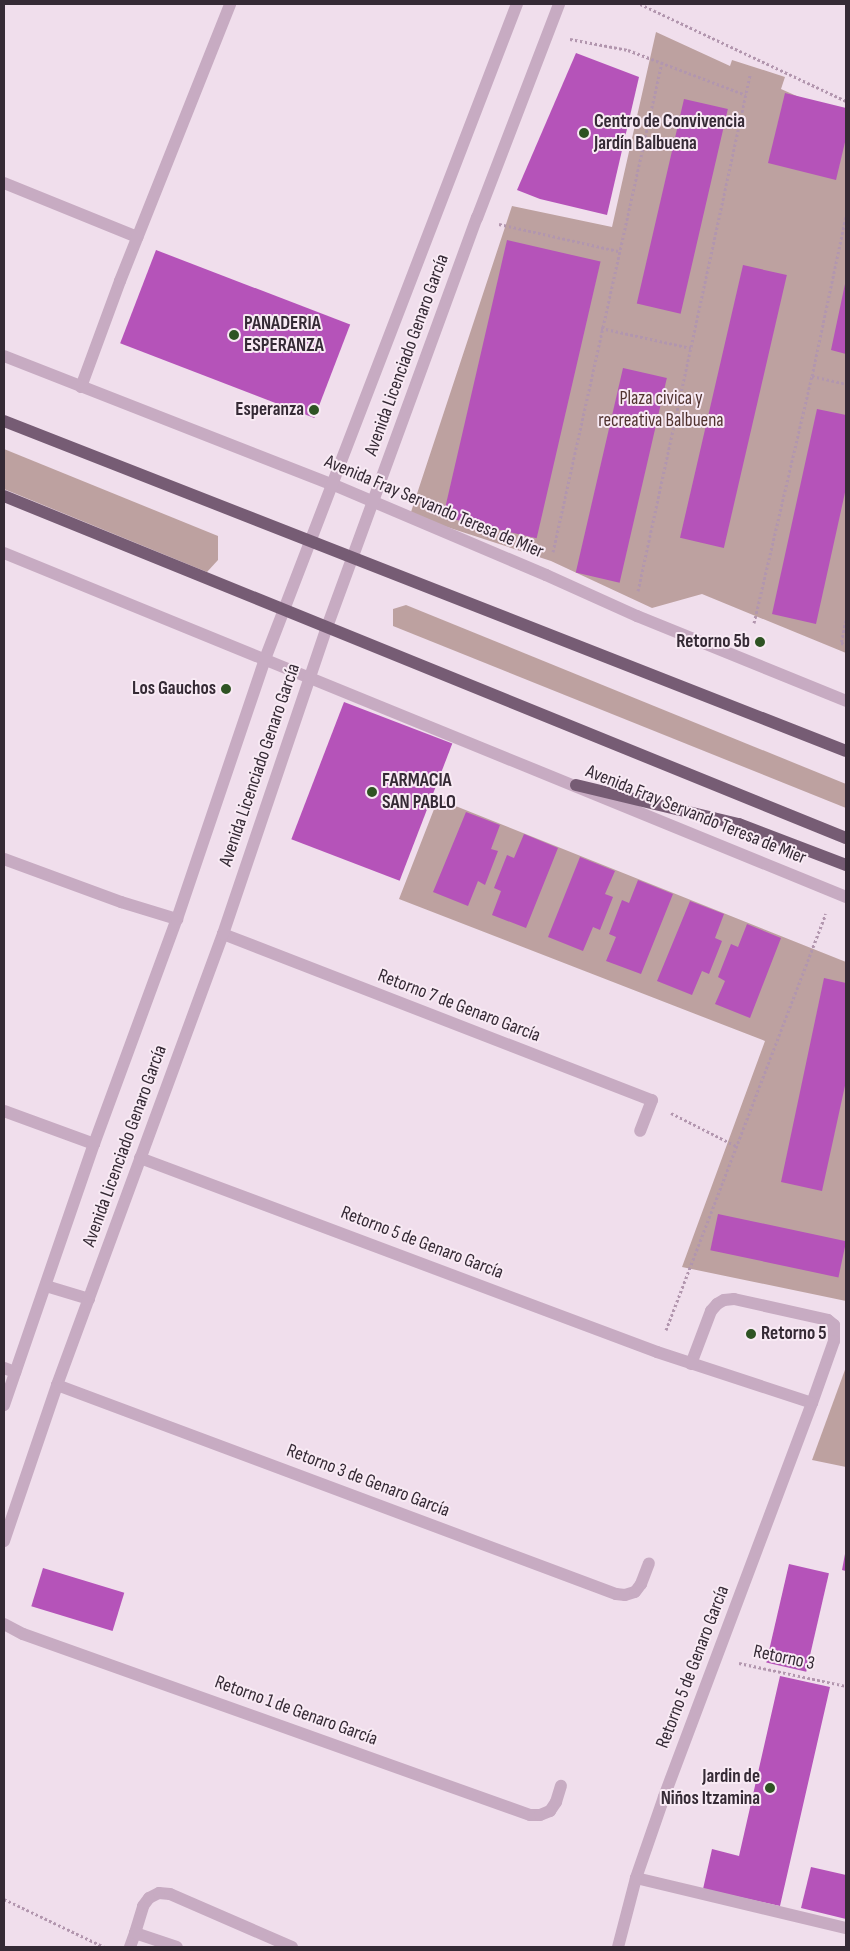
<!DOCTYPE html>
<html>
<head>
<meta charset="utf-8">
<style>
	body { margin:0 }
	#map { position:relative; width:850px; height:1951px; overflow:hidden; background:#f0deec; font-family:"Sofia Sans Condensed",sans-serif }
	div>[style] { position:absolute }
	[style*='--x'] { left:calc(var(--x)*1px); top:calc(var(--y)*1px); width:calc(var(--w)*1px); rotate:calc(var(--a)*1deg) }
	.green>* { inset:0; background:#bda1a0 }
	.building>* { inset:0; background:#b553b9; transform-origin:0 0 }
	.path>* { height:3px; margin-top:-1.5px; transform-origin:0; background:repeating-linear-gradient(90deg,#b296ae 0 2.5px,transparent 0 5px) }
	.service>* { height:12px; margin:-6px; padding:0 6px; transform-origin:6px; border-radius:6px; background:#c7abc2 }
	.minor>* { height:12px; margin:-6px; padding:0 6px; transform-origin:6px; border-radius:6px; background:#c7abc2 }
	.tertiary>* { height:12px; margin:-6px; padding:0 6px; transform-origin:6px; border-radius:6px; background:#c7abc2 }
	.primary>* { height:12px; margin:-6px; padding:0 6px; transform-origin:6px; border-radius:6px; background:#765c74 }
	.dots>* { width:14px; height:14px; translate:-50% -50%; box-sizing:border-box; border:2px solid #f8eaf4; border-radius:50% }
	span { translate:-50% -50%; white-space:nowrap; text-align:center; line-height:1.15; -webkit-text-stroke:4px #f8eaf4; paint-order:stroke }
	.poi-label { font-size:19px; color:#352a35; font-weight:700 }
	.left { translate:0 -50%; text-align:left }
	.right { translate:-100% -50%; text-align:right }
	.street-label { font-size:19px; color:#352a35 }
	.park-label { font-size:19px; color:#513330 }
	.frame { position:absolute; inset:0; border:5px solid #352a35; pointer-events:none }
</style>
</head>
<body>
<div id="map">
	<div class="green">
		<i style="clip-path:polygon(656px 32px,730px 66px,732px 60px,785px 77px,781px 89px,846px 118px,846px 653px,702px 594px,652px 608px,551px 561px,410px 515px,512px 206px,612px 227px)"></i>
		<i style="clip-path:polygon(4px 449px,218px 536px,218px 560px,207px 572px,4px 489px)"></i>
		<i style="clip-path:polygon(406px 605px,846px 784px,846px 808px,393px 626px,393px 609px)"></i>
		<i style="clip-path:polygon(438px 799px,846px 962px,846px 1301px,682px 1267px,765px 1041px,399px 899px)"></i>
		<i style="clip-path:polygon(846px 1367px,846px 1467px,812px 1460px)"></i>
	</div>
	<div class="building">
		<i style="clip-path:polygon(576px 53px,639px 77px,607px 215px,540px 199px,517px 190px)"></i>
		<i style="clip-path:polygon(785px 93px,846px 108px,846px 138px,836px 180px,768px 163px)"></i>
		<i style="left:684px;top:99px;width:45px;height:210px;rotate:13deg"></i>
		<i style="left:507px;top:240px;width:96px;height:284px;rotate:13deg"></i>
		<i style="left:156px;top:250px;width:208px;height:100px;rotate:21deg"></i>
		<i style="left:743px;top:265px;width:45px;height:280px;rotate:13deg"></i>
		<i style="clip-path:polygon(845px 284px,846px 285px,846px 354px,831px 350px)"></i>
		<i style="left:623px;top:368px;width:45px;height:210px;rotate:13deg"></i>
		<i style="clip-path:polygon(817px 409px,846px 415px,846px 488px,816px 624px,772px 614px)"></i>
		<i style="left:344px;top:702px;width:116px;height:147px;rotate:21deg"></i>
		<i style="clip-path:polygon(466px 812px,500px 825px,491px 849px,498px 851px,485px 885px,478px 881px,468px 906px,433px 892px)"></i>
		<i style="clip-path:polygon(524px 834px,558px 848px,526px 928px,492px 915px,501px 891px,494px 888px,507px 855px,514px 858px)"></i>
		<i style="clip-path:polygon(580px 857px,615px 871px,605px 894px,613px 897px,600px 930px,593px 927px,583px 951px,548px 937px)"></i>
		<i style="clip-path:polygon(638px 880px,673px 894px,641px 974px,606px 961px,616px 937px,609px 934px,622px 900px,629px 903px)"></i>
		<i style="clip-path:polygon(690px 901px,724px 914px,715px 938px,722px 941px,709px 974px,702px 971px,692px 995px,657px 981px)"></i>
		<i style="clip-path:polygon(747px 924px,781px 938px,750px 1018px,715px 1004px,725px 981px,718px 977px,731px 944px,738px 947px)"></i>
		<i style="clip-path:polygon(824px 978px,846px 983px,846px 1081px,822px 1191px,781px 1182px)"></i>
		<i style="left:718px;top:1214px;width:131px;height:37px;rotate:12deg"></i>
		<i style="clip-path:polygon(845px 1554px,846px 1554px,846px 1571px,842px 1570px)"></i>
		<i style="left:789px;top:1564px;width:41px;height:101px;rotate:13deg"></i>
		<i style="left:43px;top:1568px;width:85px;height:40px;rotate:17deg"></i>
		<i style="clip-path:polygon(780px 1676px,830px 1687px,780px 1906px,703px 1889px,712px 1849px,739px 1856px)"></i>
		<i style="clip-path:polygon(811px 1867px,846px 1875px,846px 1919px,801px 1908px)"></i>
	</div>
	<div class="path">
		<i style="--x:640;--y:4;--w:228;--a:25.2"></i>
		<i style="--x:570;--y:39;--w:59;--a:10.7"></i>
		<i style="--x:628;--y:50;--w:126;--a:20.9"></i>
		<i style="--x:499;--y:224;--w:122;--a:12.8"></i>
		<i style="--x:601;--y:328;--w:92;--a:12.5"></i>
		<i style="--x:812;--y:376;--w:35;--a:13"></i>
		<i style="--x:553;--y:552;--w:502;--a:-77.46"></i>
		<i style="--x:638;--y:591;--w:528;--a:-77.75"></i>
		<i style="--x:846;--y:620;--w:24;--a:102"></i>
		<i style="--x:841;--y:643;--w:5;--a:11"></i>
		<i style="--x:754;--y:623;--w:254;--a:-76.8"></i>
		<i style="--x:812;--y:376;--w:164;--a:-78"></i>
		<i style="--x:671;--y:1113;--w:73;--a:26.9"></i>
		<i style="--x:666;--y:1330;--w:446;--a:-69"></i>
		<i style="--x:739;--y:1663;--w:109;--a:12.1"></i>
		<i style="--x:4;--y:1899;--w:111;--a:25.6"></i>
	</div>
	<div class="service">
		<i style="--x:4;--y:183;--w:144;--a:22.1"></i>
		<i style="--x:691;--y:1364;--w:57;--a:-69.3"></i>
		<i style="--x:711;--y:1311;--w:9;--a:-49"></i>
		<i style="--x:717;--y:1304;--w:8;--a:-30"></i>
		<i style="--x:724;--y:1300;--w:10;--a:-6"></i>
		<i style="--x:734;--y:1299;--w:96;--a:12.6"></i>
		<i style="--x:828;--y:1320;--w:8;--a:40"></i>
		<i style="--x:834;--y:1325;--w:16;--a:90"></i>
		<i style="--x:834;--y:1341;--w:66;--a:109.5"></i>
		<i style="--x:636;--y:1878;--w:216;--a:13.4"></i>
	</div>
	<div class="minor">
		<i style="--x:81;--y:387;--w:113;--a:-69.8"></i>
		<i style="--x:120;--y:281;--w:298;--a:-68.3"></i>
		<i style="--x:4;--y:859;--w:125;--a:20.2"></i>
		<i style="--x:121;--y:902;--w:59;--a:16.9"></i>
		<i style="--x:223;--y:934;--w:460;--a:21.2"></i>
		<i style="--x:652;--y:1100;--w:33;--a:111"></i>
		<i style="--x:4;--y:1111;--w:96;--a:20.1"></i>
		<i style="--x:140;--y:1158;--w:552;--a:20.57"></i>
		<i style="--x:657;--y:1352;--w:163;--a:18.2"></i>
		<i style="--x:812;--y:1403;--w:421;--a:110.6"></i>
		<i style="--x:664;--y:1797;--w:86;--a:109.1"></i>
		<i style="--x:636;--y:1878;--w:71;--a:104.6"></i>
		<i style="--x:4;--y:1368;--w:12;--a:20"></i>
		<i style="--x:57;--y:1385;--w:597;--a:20.5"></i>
		<i style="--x:616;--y:1594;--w:9;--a:6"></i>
		<i style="--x:625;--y:1595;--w:10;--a:-17"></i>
		<i style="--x:635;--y:1592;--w:10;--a:-53"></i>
		<i style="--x:641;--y:1584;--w:22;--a:-69"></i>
		<i style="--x:4;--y:1624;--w:21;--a:28"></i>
		<i style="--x:23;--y:1634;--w:538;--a:19.65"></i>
		<i style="--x:530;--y:1815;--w:10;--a:0"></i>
		<i style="--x:540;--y:1815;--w:11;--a:-22"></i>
		<i style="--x:550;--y:1811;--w:11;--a:-56"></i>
		<i style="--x:556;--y:1802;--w:17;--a:-73"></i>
		<i style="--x:135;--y:1933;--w:28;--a:-73"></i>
		<i style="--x:143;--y:1906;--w:10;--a:-53"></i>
		<i style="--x:149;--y:1898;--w:11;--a:-27"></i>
		<i style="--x:159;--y:1893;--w:11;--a:5"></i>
		<i style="--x:170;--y:1894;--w:133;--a:23.5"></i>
		<i style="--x:130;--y:1947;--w:15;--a:-70"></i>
		<i style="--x:135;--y:1933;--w:44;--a:18.4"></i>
	</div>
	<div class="tertiary">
		<i style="--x:4;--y:356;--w:354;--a:21.4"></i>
		<i style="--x:334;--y:485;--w:230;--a:23"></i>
		<i style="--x:546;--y:575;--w:100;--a:24.3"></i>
		<i style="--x:637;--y:616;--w:226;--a:22.1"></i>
		<i style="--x:4;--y:553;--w:910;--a:22.22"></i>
		<i style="--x:46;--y:1286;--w:45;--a:16.8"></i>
		<i style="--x:4;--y:1405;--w:276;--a:-71"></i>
		<i style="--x:94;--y:1144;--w:240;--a:-69.8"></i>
		<i style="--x:177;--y:919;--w:274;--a:-71.3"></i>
		<i style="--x:265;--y:659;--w:702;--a:-68.96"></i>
		<i style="--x:4;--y:1541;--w:165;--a:-71.2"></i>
		<i style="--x:57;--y:1385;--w:481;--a:-69.8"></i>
		<i style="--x:223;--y:934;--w:324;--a:-71.3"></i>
		<i style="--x:327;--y:627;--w:436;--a:-69.9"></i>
		<i style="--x:477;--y:218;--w:229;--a:-69"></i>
	</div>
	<div class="primary">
		<i style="--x:4;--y:421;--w:904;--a:21.4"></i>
		<i style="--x:4;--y:496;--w:909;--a:22.11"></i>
		<i style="--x:576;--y:785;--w:168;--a:13.5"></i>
		<i style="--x:739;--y:824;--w:115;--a:21"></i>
	</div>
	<div class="dots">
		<i style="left:584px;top:133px;background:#2e5323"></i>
		<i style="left:234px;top:335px;background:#2e5323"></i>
		<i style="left:314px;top:410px;background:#2e5323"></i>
		<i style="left:760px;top:642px;background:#2e5323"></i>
		<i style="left:226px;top:689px;background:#2e5323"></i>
		<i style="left:372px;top:792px;background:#2e5323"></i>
		<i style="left:751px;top:1334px;background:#2e5323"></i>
		<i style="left:770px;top:1788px;background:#2e5323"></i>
	</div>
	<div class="poi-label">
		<span class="left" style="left:594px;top:133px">Centro de Convivencia<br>Jardín Balbuena</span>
		<span class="left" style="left:244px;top:335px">PANADERIA<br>ESPERANZA</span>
		<span class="right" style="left:304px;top:410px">Esperanza</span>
		<span class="right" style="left:750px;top:642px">Retorno 5b</span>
		<span class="right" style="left:216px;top:689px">Los Gauchos</span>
		<span class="left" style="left:382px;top:792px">FARMACIA<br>SAN PABLO</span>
		<span class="left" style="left:761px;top:1334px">Retorno 5</span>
		<span class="right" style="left:760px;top:1788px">Jardin de<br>Niños Itzamina</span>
	</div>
	<div class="street-label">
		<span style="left:407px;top:355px;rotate:-70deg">Avenida Licenciado Genaro García</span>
		<span style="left:434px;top:507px;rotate:23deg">Avenida Fray Servando Teresa de Mier</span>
		<span style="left:260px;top:765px;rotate:-71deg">Avenida Licenciado Genaro García</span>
		<span style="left:696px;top:815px;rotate:22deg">Avenida Fray Servando Teresa de Mier</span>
		<span style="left:459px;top:1006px;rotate:21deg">Retorno 7 de Genaro García</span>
		<span style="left:125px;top:1146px;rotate:-70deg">Avenida Licenciado Genaro García</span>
		<span style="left:422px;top:1243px;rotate:21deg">Retorno 5 de Genaro García</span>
		<span style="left:368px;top:1481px;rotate:21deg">Retorno 3 de Genaro García</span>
		<span style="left:784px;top:1658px;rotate:12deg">Retorno 3</span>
		<span style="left:693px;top:1667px;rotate:-69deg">Retorno 5 de Genaro García</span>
		<span style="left:296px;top:1711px;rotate:20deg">Retorno 1 de Genaro García</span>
	</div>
	<div class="park-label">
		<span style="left:661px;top:410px">Plaza civica y<br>recreativa Balbuena</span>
	</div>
	<div class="frame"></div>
</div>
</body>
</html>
